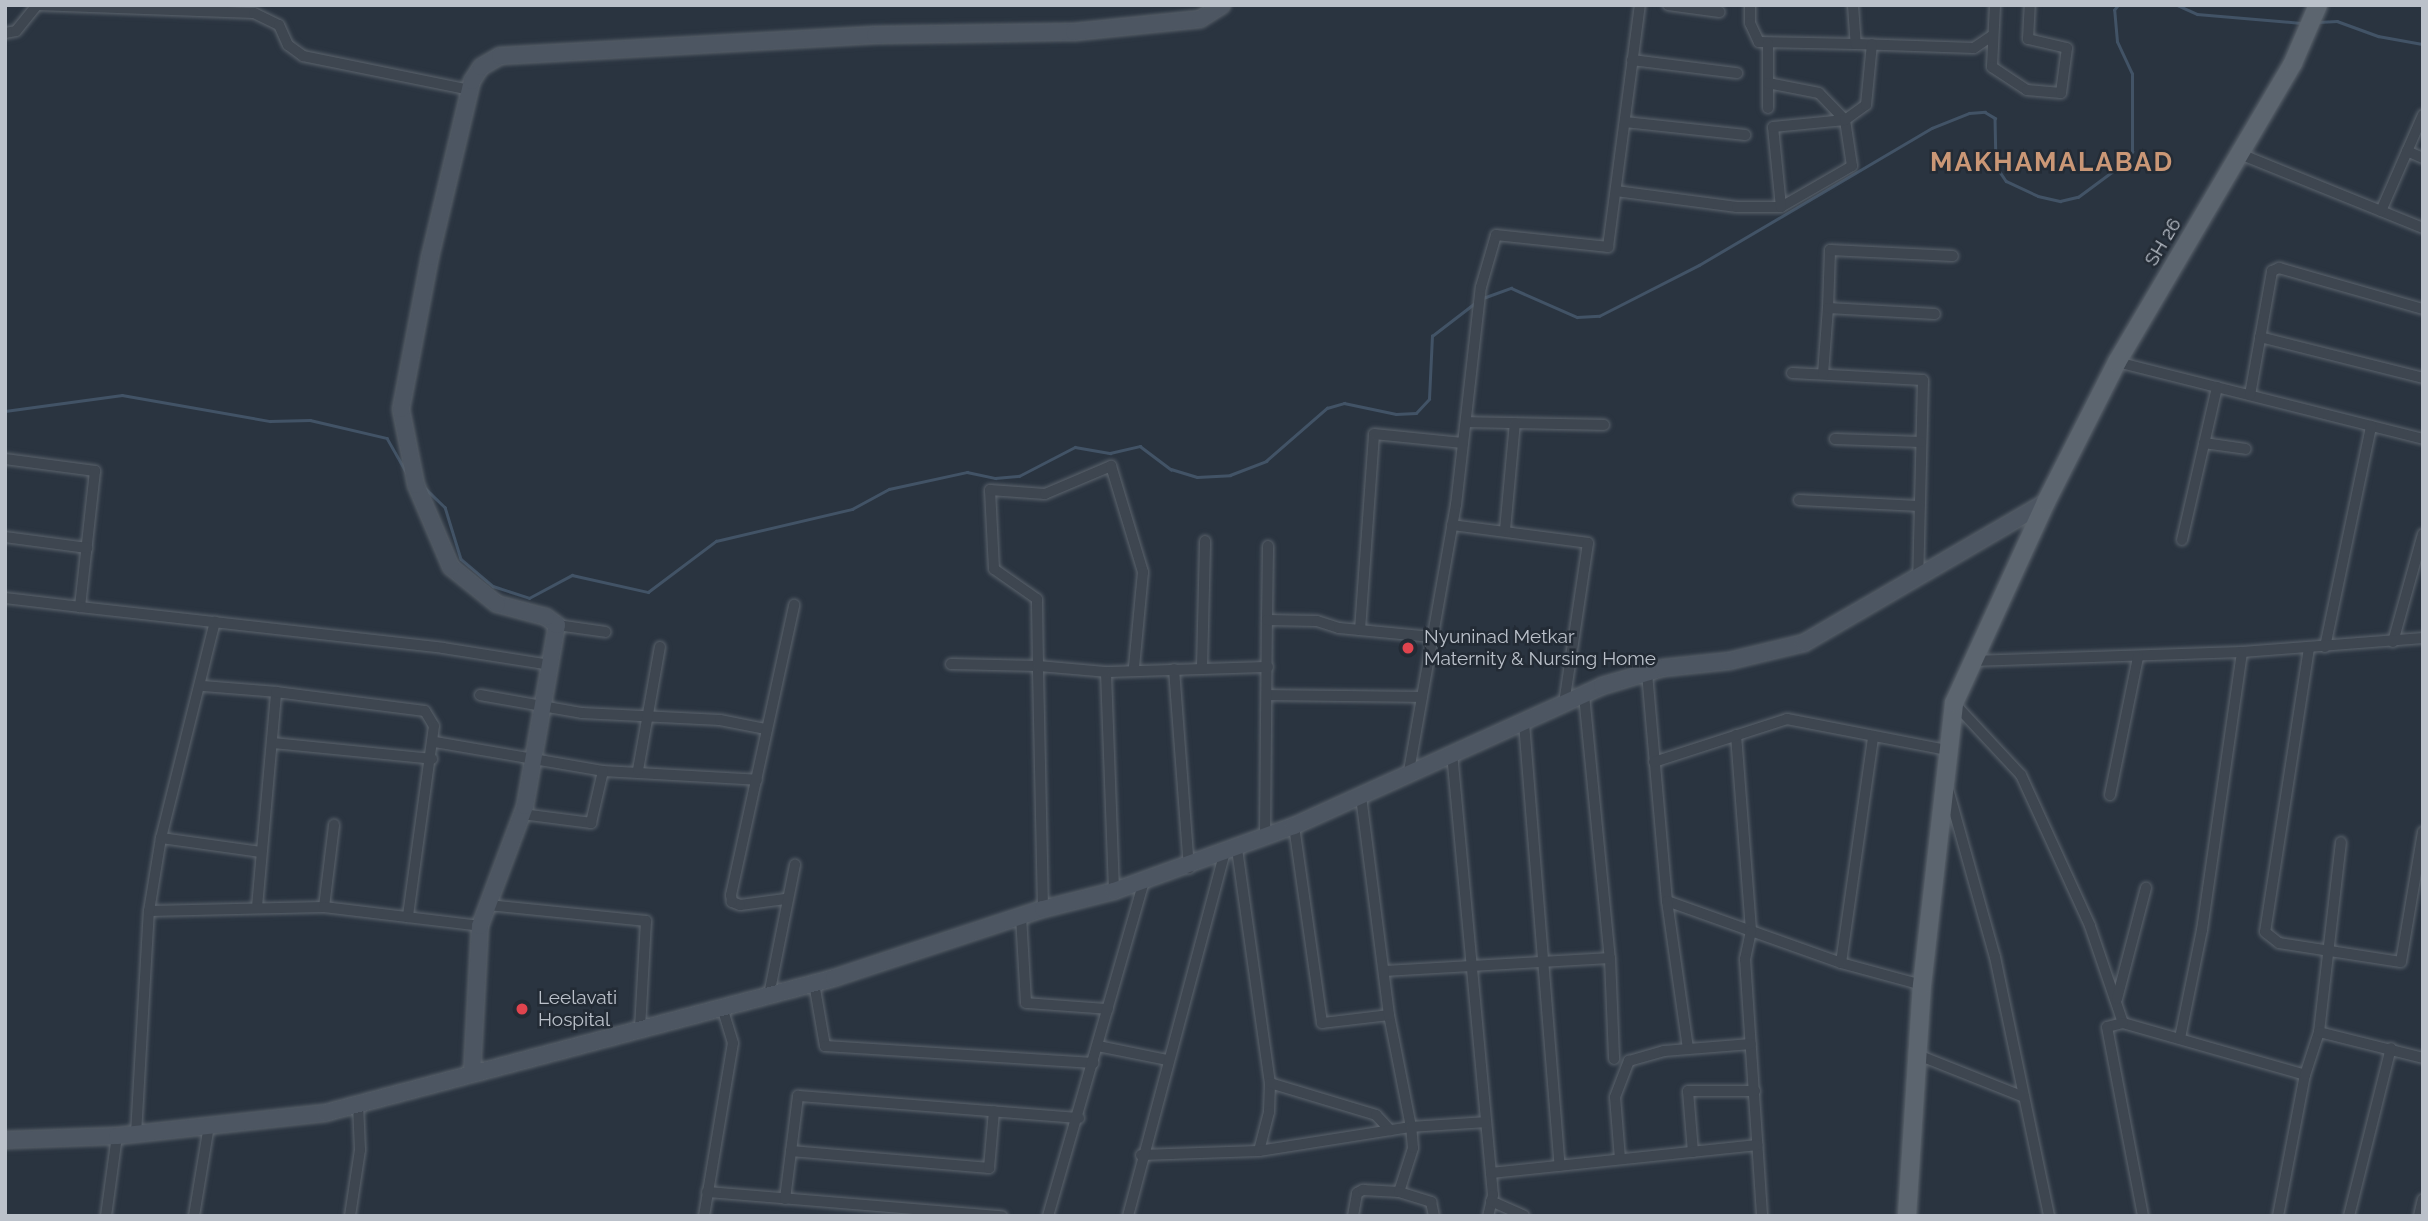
<!DOCTYPE html>
<html>
<head>
<meta charset="utf-8">
<style>
	body { margin:0 }
	#map { position:relative; width:2428px; height:1221px; overflow:hidden; background:#2a3440; font-family:Raleway,sans-serif }
	div>[style] { position:absolute }
	[style*='--x'] { left:calc(var(--x)*1px); top:calc(var(--y)*1px); width:calc(var(--w)*1px); rotate:calc(var(--a)*1deg) }
	.stream>* { height:2.5px; margin:-1.25px; padding:0 1.25px; transform-origin:1.25px; border-radius:1.25px; background:#425366 }
	.roads { filter:drop-shadow(0 0 2px #5c646d) drop-shadow(0 0 2px #5c646d) }
	.street>* { height:10px; margin:-5px; padding:0 5px; transform-origin:5px; border-radius:5px; background:#3e4650 }
	.secondary>* { height:16px; margin:-8px; padding:0 8px; transform-origin:8px; border-radius:8px; background:#4d5662 }
	.primary>* { height:18px; margin:-9px; padding:0 9px; transform-origin:9px; border-radius:9px; background:#5c656f }
	.dots>* { width:19px; height:19px; translate:-50% -50%; box-sizing:border-box; border:4px solid #232b35; border-radius:50% }
	span { translate:-50% -50%; white-space:nowrap; text-align:center; line-height:1.15; -webkit-text-stroke:5px #232b35; paint-order:stroke }
	.street-label { font-size:19px; color:#bbc1ca }
	.poi-label { font-size:19px; color:#bbc1ca }
	.left { translate:0 -50%; text-align:left }
	.district-label { font-size:26px; color:#ca9776; font-weight:700; letter-spacing:2px }
	.frame { position:absolute; inset:0; border:7px solid #bbc1ca; pointer-events:none }
</style>
</head>
<body>
<div id="map">
	<div class="stream">
		<i style="--x:2177;--y:5;--w:22;--a:24"></i>
		<i style="--x:2197;--y:14;--w:104;--a:4.9"></i>
		<i style="--x:2318;--y:22;--w:19;--a:-3"></i>
		<i style="--x:2337;--y:21;--w:44;--a:20.1"></i>
		<i style="--x:2378;--y:36;--w:46;--a:10.1"></i>
		<i style="--x:1483;--y:298;--w:30;--a:-20"></i>
		<i style="--x:1511;--y:288;--w:72;--a:23.7"></i>
		<i style="--x:1577;--y:317;--w:22;--a:-3"></i>
		<i style="--x:1599;--y:316;--w:112;--a:-27"></i>
		<i style="--x:1699;--y:265;--w:270;--a:-30.5"></i>
		<i style="--x:1932;--y:128;--w:40;--a:-22"></i>
		<i style="--x:1969;--y:113;--w:16;--a:-4"></i>
		<i style="--x:1985;--y:112;--w:12;--a:31"></i>
		<i style="--x:1995;--y:118;--w:48;--a:88.8"></i>
		<i style="--x:1996;--y:166;--w:18;--a:56"></i>
		<i style="--x:2006;--y:181;--w:35;--a:25"></i>
		<i style="--x:2038;--y:196;--w:23;--a:13"></i>
		<i style="--x:2060;--y:201;--w:18;--a:-13"></i>
		<i style="--x:2078;--y:197;--w:57;--a:-36.5"></i>
		<i style="--x:2124;--y:163;--w:14;--a:-54"></i>
		<i style="--x:2132;--y:152;--w:78;--a:-90"></i>
		<i style="--x:2132;--y:74;--w:35;--a:-115"></i>
		<i style="--x:2117;--y:42;--w:32;--a:-95"></i>
		<i style="--x:2114;--y:10;--w:6;--a:-51"></i>
		<i style="--x:5;--y:411;--w:118;--a:-7.8"></i>
		<i style="--x:122;--y:395;--w:150;--a:10"></i>
		<i style="--x:270;--y:421;--w:40;--a:-1.4"></i>
		<i style="--x:310;--y:420;--w:79;--a:13.2"></i>
		<i style="--x:387;--y:438;--w:43;--a:60.4"></i>
		<i style="--x:425;--y:488;--w:28;--a:44"></i>
		<i style="--x:445;--y:507;--w:54;--a:72.9"></i>
		<i style="--x:461;--y:559;--w:42;--a:40.2"></i>
		<i style="--x:493;--y:586;--w:38;--a:18"></i>
		<i style="--x:529;--y:598;--w:49;--a:-28.1"></i>
		<i style="--x:572;--y:575;--w:78;--a:12.6"></i>
		<i style="--x:648;--y:592;--w:85;--a:-36.9"></i>
		<i style="--x:716;--y:541;--w:140;--a:-13.2"></i>
		<i style="--x:852;--y:509;--w:42;--a:-28.4"></i>
		<i style="--x:889;--y:489;--w:80;--a:-12.3"></i>
		<i style="--x:967;--y:472;--w:29;--a:12"></i>
		<i style="--x:995;--y:478;--w:24;--a:-5"></i>
		<i style="--x:1019;--y:476;--w:63;--a:-27.4"></i>
		<i style="--x:1075;--y:447;--w:36;--a:10"></i>
		<i style="--x:1110;--y:453;--w:31;--a:-13"></i>
		<i style="--x:1140;--y:446;--w:39;--a:37"></i>
		<i style="--x:1171;--y:469;--w:27;--a:17"></i>
		<i style="--x:1197;--y:477;--w:33;--a:-3"></i>
		<i style="--x:1230;--y:475;--w:39;--a:-21"></i>
		<i style="--x:1266;--y:461;--w:81;--a:-41"></i>
		<i style="--x:1327;--y:408;--w:18;--a:-16"></i>
		<i style="--x:1344;--y:403;--w:53;--a:11.9"></i>
		<i style="--x:1396;--y:414;--w:20;--a:-3"></i>
		<i style="--x:1416;--y:413;--w:19;--a:-47"></i>
		<i style="--x:1429;--y:399;--w:63;--a:-87.3"></i>
		<i style="--x:1432;--y:336;--w:54;--a:-37.5"></i>
	</div>
	<div class="roads">
		<div class="street">
			<i style="--x:37;--y:5;--w:217;--a:2.1"></i>
			<i style="--x:254;--y:13;--w:28;--a:26"></i>
			<i style="--x:279;--y:25;--w:22;--a:66"></i>
			<i style="--x:288;--y:45;--w:19;--a:36"></i>
			<i style="--x:303;--y:56;--w:170;--a:11.5"></i>
			<i style="--x:1668;--y:5;--w:52;--a:7.7"></i>
			<i style="--x:1750;--y:5;--w:18;--a:90"></i>
			<i style="--x:1750;--y:23;--w:21;--a:65"></i>
			<i style="--x:1759;--y:42;--w:97;--a:1.2"></i>
			<i style="--x:1853;--y:5;--w:39;--a:86"></i>
			<i style="--x:1856;--y:44;--w:118;--a:1.9"></i>
			<i style="--x:1974;--y:48;--w:22;--a:-34"></i>
			<i style="--x:1995;--y:5;--w:62;--a:92.8"></i>
			<i style="--x:1992;--y:67;--w:42;--a:33.3"></i>
			<i style="--x:2027;--y:90;--w:34;--a:5"></i>
			<i style="--x:2061;--y:93;--w:45;--a:-82.4"></i>
			<i style="--x:2067;--y:48;--w:40;--a:-167"></i>
			<i style="--x:2028;--y:39;--w:34;--a:-87"></i>
			<i style="--x:5;--y:33;--w:11;--a:-10"></i>
			<i style="--x:16;--y:31;--w:33;--a:-51"></i>
			<i style="--x:1632;--y:60;--w:106;--a:7.1"></i>
			<i style="--x:1768;--y:108;--w:65;--a:-90"></i>
			<i style="--x:1625;--y:122;--w:121;--a:6.2"></i>
			<i style="--x:2407;--y:151;--w:17;--a:24"></i>
			<i style="--x:2240;--y:154;--w:197;--a:22"></i>
			<i style="--x:1616;--y:191;--w:122;--a:7.5"></i>
			<i style="--x:1737;--y:207;--w:44;--a:0"></i>
			<i style="--x:1781;--y:207;--w:82;--a:-30"></i>
			<i style="--x:1852;--y:166;--w:47;--a:-98.7"></i>
			<i style="--x:1845;--y:120;--w:37;--a:-134"></i>
			<i style="--x:1819;--y:93;--w:52;--a:-168.9"></i>
			<i style="--x:1781;--y:207;--w:80;--a:-95.7"></i>
			<i style="--x:1773;--y:127;--w:72;--a:-5.6"></i>
			<i style="--x:1845;--y:120;--w:26;--a:-36"></i>
			<i style="--x:1866;--y:105;--w:61;--a:-84.4"></i>
			<i style="--x:2381;--y:211;--w:105;--a:-66.4"></i>
			<i style="--x:1828;--y:308;--w:58;--a:-88"></i>
			<i style="--x:1830;--y:250;--w:123;--a:2.8"></i>
			<i style="--x:2260;--y:337;--w:168;--a:14.1"></i>
			<i style="--x:2117;--y:362;--w:316;--a:14.1"></i>
			<i style="--x:1792;--y:373;--w:131;--a:3.1"></i>
			<i style="--x:1923;--y:380;--w:198;--a:91.4"></i>
			<i style="--x:1823;--y:374;--w:66;--a:-85.7"></i>
			<i style="--x:1828;--y:308;--w:107;--a:3.2"></i>
			<i style="--x:2250;--y:395;--w:126;--a:-79.9"></i>
			<i style="--x:2272;--y:271;--w:8;--a:-23"></i>
			<i style="--x:2279;--y:268;--w:150;--a:15.9"></i>
			<i style="--x:1466;--y:422;--w:138;--a:1.2"></i>
			<i style="--x:1835;--y:439;--w:86;--a:2"></i>
			<i style="--x:2204;--y:443;--w:42;--a:8.1"></i>
			<i style="--x:5;--y:459;--w:91;--a:7.6"></i>
			<i style="--x:95;--y:471;--w:137;--a:96.3"></i>
			<i style="--x:80;--y:607;--w:365;--a:6.4"></i>
			<i style="--x:443;--y:648;--w:108;--a:9"></i>
			<i style="--x:1799;--y:500;--w:120;--a:2.9"></i>
			<i style="--x:1452;--y:525;--w:137;--a:7.5"></i>
			<i style="--x:1588;--y:543;--w:163;--a:98.5"></i>
			<i style="--x:1505;--y:530;--w:107;--a:-84.7"></i>
			<i style="--x:5;--y:537;--w:83;--a:7.6"></i>
			<i style="--x:2182;--y:540;--w:157;--a:-77.1"></i>
			<i style="--x:5;--y:598;--w:76;--a:6.8"></i>
			<i style="--x:1267;--y:620;--w:74;--a:-89.2"></i>
			<i style="--x:557;--y:625;--w:49;--a:8.1"></i>
			<i style="--x:1360;--y:630;--w:196;--a:-85.9"></i>
			<i style="--x:1374;--y:434;--w:89;--a:5.8"></i>
			<i style="--x:2393;--y:642;--w:112;--a:-74.5"></i>
			<i style="--x:2325;--y:647;--w:226;--a:-78.2"></i>
			<i style="--x:2309;--y:648;--w:287;--a:98.8"></i>
			<i style="--x:2265;--y:932;--w:18;--a:38"></i>
			<i style="--x:2279;--y:943;--w:123;--a:8.9"></i>
			<i style="--x:2401;--y:962;--w:132;--a:-80.4"></i>
			<i style="--x:1972;--y:661;--w:270;--a:-1.9"></i>
			<i style="--x:2242;--y:652;--w:182;--a:-4.4"></i>
			<i style="--x:951;--y:664;--w:87;--a:1.3"></i>
			<i style="--x:1038;--y:666;--w:67;--a:-90.9"></i>
			<i style="--x:1037;--y:599;--w:52;--a:-145.1"></i>
			<i style="--x:994;--y:569;--w:79;--a:-92.9"></i>
			<i style="--x:990;--y:490;--w:55;--a:4.2"></i>
			<i style="--x:1045;--y:494;--w:72;--a:-23"></i>
			<i style="--x:1111;--y:466;--w:111;--a:73.2"></i>
			<i style="--x:1143;--y:572;--w:96;--a:95.4"></i>
			<i style="--x:1202;--y:667;--w:126;--a:-88.6"></i>
			<i style="--x:1174;--y:669;--w:200;--a:85.7"></i>
			<i style="--x:1647;--y:673;--w:229;--a:85"></i>
			<i style="--x:1667;--y:901;--w:185;--a:19.6"></i>
			<i style="--x:1841;--y:963;--w:84;--a:15.2"></i>
			<i style="--x:202;--y:686;--w:74;--a:4.6"></i>
			<i style="--x:480;--y:695;--w:104;--a:10"></i>
			<i style="--x:582;--y:713;--w:138;--a:2.9"></i>
			<i style="--x:720;--y:720;--w:47;--a:11.1"></i>
			<i style="--x:1267;--y:695;--w:155;--a:0.7"></i>
			<i style="--x:1584;--y:695;--w:264;--a:84.4"></i>
			<i style="--x:1610;--y:958;--w:101;--a:87.7"></i>
			<i style="--x:1954;--y:703;--w:98;--a:47.1"></i>
			<i style="--x:2021;--y:775;--w:166;--a:65.4"></i>
			<i style="--x:2090;--y:926;--w:102;--a:71.2"></i>
			<i style="--x:2123;--y:1023;--w:189;--a:15.9"></i>
			<i style="--x:1524;--y:723;--w:444;--a:85.4"></i>
			<i style="--x:1736;--y:735;--w:197;--a:85.6"></i>
			<i style="--x:1751;--y:931;--w:29;--a:102"></i>
			<i style="--x:1745;--y:959;--w:258;--a:86.2"></i>
			<i style="--x:435;--y:742;--w:170;--a:9.8"></i>
			<i style="--x:603;--y:771;--w:154;--a:3.3"></i>
			<i style="--x:273;--y:743;--w:160;--a:5.7"></i>
			<i style="--x:1452;--y:753;--w:444;--a:84.7"></i>
			<i style="--x:1493;--y:1195;--w:22;--a:103"></i>
			<i style="--x:1654;--y:762;--w:140;--a:-17.9"></i>
			<i style="--x:1787;--y:719;--w:162;--a:11"></i>
			<i style="--x:638;--y:770;--w:125;--a:-79.9"></i>
			<i style="--x:1409;--y:771;--w:270;--a:-80"></i>
			<i style="--x:1456;--y:505;--w:219;--a:-83.5"></i>
			<i style="--x:1481;--y:287;--w:54;--a:-73.9"></i>
			<i style="--x:1496;--y:235;--w:113;--a:6.1"></i>
			<i style="--x:1608;--y:247;--w:244;--a:-82.5"></i>
			<i style="--x:1948;--y:789;--w:174;--a:74.4"></i>
			<i style="--x:1995;--y:957;--w:265;--a:78.2"></i>
			<i style="--x:2110;--y:795;--w:141;--a:-78.5"></i>
			<i style="--x:522;--y:814;--w:70;--a:7.4"></i>
			<i style="--x:591;--y:823;--w:53;--a:-77"></i>
			<i style="--x:1294;--y:826;--w:199;--a:81.9"></i>
			<i style="--x:1322;--y:1023;--w:67;--a:-6.8"></i>
			<i style="--x:161;--y:838;--w:101;--a:8"></i>
			<i style="--x:1265;--y:838;--w:218;--a:-89.5"></i>
			<i style="--x:1267;--y:620;--w:50;--a:1.1"></i>
			<i style="--x:1317;--y:621;--w:23;--a:18"></i>
			<i style="--x:1339;--y:628;--w:93;--a:5.5"></i>
			<i style="--x:1237;--y:849;--w:236;--a:82"></i>
			<i style="--x:1270;--y:1083;--w:29;--a:92"></i>
			<i style="--x:1269;--y:1112;--w:40;--a:104.4"></i>
			<i style="--x:1114;--y:891;--w:219;--a:-92.1"></i>
			<i style="--x:1106;--y:672;--w:162;--a:-1.8"></i>
			<i style="--x:785;--y:899;--w:45;--a:172.4"></i>
			<i style="--x:740;--y:905;--w:9;--a:-159"></i>
			<i style="--x:732;--y:902;--w:7;--a:-98"></i>
			<i style="--x:731;--y:895;--w:297;--a:-77.7"></i>
			<i style="--x:1667;--y:901;--w:149;--a:81.9"></i>
			<i style="--x:488;--y:905;--w:159;--a:5.8"></i>
			<i style="--x:646;--y:921;--w:107;--a:93.2"></i>
			<i style="--x:257;--y:907;--w:216;--a:-84.9"></i>
			<i style="--x:276;--y:692;--w:150;--a:7.3"></i>
			<i style="--x:425;--y:711;--w:17;--a:59"></i>
			<i style="--x:434;--y:726;--w:193;--a:97.8"></i>
			<i style="--x:324;--y:907;--w:83;--a:-83"></i>
			<i style="--x:1043;--y:909;--w:243;--a:-91.2"></i>
			<i style="--x:1038;--y:666;--w:68;--a:5"></i>
			<i style="--x:149;--y:911;--w:175;--a:-1.3"></i>
			<i style="--x:324;--y:907;--w:157;--a:6.9"></i>
			<i style="--x:1021;--y:916;--w:87;--a:86.7"></i>
			<i style="--x:1026;--y:1003;--w:82;--a:4.2"></i>
			<i style="--x:1841;--y:963;--w:228;--a:-81.9"></i>
			<i style="--x:1385;--y:971;--w:225;--a:-3.3"></i>
			<i style="--x:814;--y:983;--w:64;--a:80.1"></i>
			<i style="--x:825;--y:1046;--w:269;--a:3.6"></i>
			<i style="--x:769;--y:995;--w:133;--a:-78.7"></i>
			<i style="--x:2117;--y:999;--w:115;--a:-75.4"></i>
			<i style="--x:2123;--y:1023;--w:16;--a:166"></i>
			<i style="--x:2107;--y:1027;--w:192;--a:79.2"></i>
			<i style="--x:2319;--y:1032;--w:191;--a:-83.4"></i>
			<i style="--x:2180;--y:1038;--w:110;--a:-78.5"></i>
			<i style="--x:2202;--y:930;--w:281;--a:-81.8"></i>
			<i style="--x:1098;--y:1046;--w:70;--a:11.5"></i>
			<i style="--x:1918;--y:1055;--w:114;--a:21.6"></i>
			<i style="--x:1270;--y:1083;--w:111;--a:16.8"></i>
			<i style="--x:1376;--y:1115;--w:21;--a:47"></i>
			<i style="--x:136;--y:1134;--w:223;--a:-86.7"></i>
			<i style="--x:149;--y:911;--w:74;--a:-80.7"></i>
			<i style="--x:161;--y:838;--w:223;--a:-76"></i>
			<i style="--x:791;--y:1151;--w:199;--a:4.9"></i>
			<i style="--x:989;--y:1168;--w:57;--a:-85"></i>
			<i style="--x:1693;--y:1152;--w:61;--a:-94.7"></i>
			<i style="--x:1688;--y:1091;--w:67;--a:0"></i>
			<i style="--x:1141;--y:1155;--w:118;--a:-1.9"></i>
			<i style="--x:1259;--y:1151;--w:154;--a:-9"></i>
			<i style="--x:1411;--y:1127;--w:114;--a:-101.1"></i>
			<i style="--x:1389;--y:1015;--w:220;--a:-97.3"></i>
			<i style="--x:1620;--y:1159;--w:62;--a:-94.6"></i>
			<i style="--x:1615;--y:1097;--w:39;--a:-69"></i>
			<i style="--x:1629;--y:1061;--w:36;--a:-16"></i>
			<i style="--x:1664;--y:1051;--w:87;--a:-4.6"></i>
			<i style="--x:1491;--y:1173;--w:268;--a:-6"></i>
			<i style="--x:707;--y:1192;--w:296;--a:4.7"></i>
			<i style="--x:1399;--y:1192;--w:46;--a:-72.3"></i>
			<i style="--x:1413;--y:1148;--w:21;--a:-95"></i>
			<i style="--x:1411;--y:1127;--w:75;--a:-3.8"></i>
			<i style="--x:785;--y:1199;--w:104;--a:-82.8"></i>
			<i style="--x:798;--y:1096;--w:282;--a:4.5"></i>
			<i style="--x:1491;--y:1201;--w:36;--a:24"></i>
			<i style="--x:106;--y:1216;--w:81;--a:-82.2"></i>
			<i style="--x:194;--y:1216;--w:92;--a:-80.6"></i>
			<i style="--x:350;--y:1216;--w:67;--a:-81.4"></i>
			<i style="--x:360;--y:1150;--w:46;--a:-92.5"></i>
			<i style="--x:704;--y:1216;--w:175;--a:-80.5"></i>
			<i style="--x:733;--y:1043;--w:38;--a:-107"></i>
			<i style="--x:1048;--y:1216;--w:348;--a:-74"></i>
			<i style="--x:1128;--y:1216;--w:375;--a:-75.1"></i>
			<i style="--x:1353;--y:1216;--w:23;--a:-80"></i>
			<i style="--x:1357;--y:1193;--w:7;--a:-27"></i>
			<i style="--x:1363;--y:1190;--w:36;--a:3"></i>
			<i style="--x:1399;--y:1192;--w:34;--a:17"></i>
			<i style="--x:1431;--y:1202;--w:14;--a:78"></i>
			<i style="--x:2278;--y:1216;--w:144;--a:-79.2"></i>
			<i style="--x:2305;--y:1075;--w:45;--a:-72"></i>
			<i style="--x:2319;--y:1032;--w:107;--a:14"></i>
			<i style="--x:2349;--y:1216;--w:173;--a:-76"></i>
			<i style="--x:2419;--y:1216;--w:17;--a:-77"></i>
		</div>
		<div class="secondary">
			<i style="--x:472;--y:1073;--w:147;--a:-86.9"></i>
			<i style="--x:480;--y:926;--w:128;--a:-69.4"></i>
			<i style="--x:525;--y:806;--w:184;--a:-80"></i>
			<i style="--x:557;--y:625;--w:14;--a:-144"></i>
			<i style="--x:546;--y:617;--w:51;--a:-165.1"></i>
			<i style="--x:497;--y:604;--w:59;--a:-141.2"></i>
			<i style="--x:451;--y:567;--w:89;--a:-113.1"></i>
			<i style="--x:416;--y:485;--w:77;--a:-101.2"></i>
			<i style="--x:401;--y:409;--w:155;--a:-79.2"></i>
			<i style="--x:430;--y:257;--w:181;--a:-76.6"></i>
			<i style="--x:472;--y:81;--w:17;--a:-57"></i>
			<i style="--x:481;--y:67;--w:22;--a:-30"></i>
			<i style="--x:500;--y:56;--w:376;--a:-3.2"></i>
			<i style="--x:875;--y:35;--w:199;--a:-0.9"></i>
			<i style="--x:1074;--y:32;--w:127;--a:-5.9"></i>
			<i style="--x:1200;--y:19;--w:26;--a:-32"></i>
			<i style="--x:5;--y:1140;--w:112;--a:-2"></i>
			<i style="--x:117;--y:1136;--w:209;--a:-6.3"></i>
			<i style="--x:325;--y:1113;--w:527;--a:-14.85"></i>
			<i style="--x:834;--y:978;--w:220;--a:-18.3"></i>
			<i style="--x:1043;--y:909;--w:73;--a:-14.2"></i>
			<i style="--x:1114;--y:891;--w:191;--a:-19.9"></i>
			<i style="--x:1294;--y:826;--w:338;--a:-24.4"></i>
			<i style="--x:1602;--y:686;--w:64;--a:-16.4"></i>
			<i style="--x:1663;--y:668;--w:66;--a:-6.1"></i>
			<i style="--x:1729;--y:661;--w:77;--a:-13.5"></i>
			<i style="--x:1804;--y:643;--w:280;--a:-30.2"></i>
		</div>
		<div class="primary">
			<i style="--x:1907;--y:1216;--w:231;--a:-86.3"></i>
			<i style="--x:1922;--y:985;--w:284;--a:-83.5"></i>
			<i style="--x:1954;--y:703;--w:221;--a:-65.4"></i>
			<i style="--x:2046;--y:502;--w:157;--a:-63.1"></i>
			<i style="--x:2117;--y:362;--w:347;--a:-59.5"></i>
			<i style="--x:2293;--y:63;--w:63;--a:-66.7"></i>
		</div>
	</div>
	<div class="dots">
		<i style="left:1408px;top:648px;background:#e0444e"></i>
		<i style="left:522px;top:1009px;background:#e0444e"></i>
	</div>
	<div class="street-label">
		<span style="left:2163px;top:242px;rotate:-59deg">SH 26</span>
	</div>
	<div class="poi-label">
		<span class="left" style="left:1424px;top:648px">Nyuninad Metkar<br>Maternity &amp; Nursing Home</span>
		<span class="left" style="left:538px;top:1009px">Leelavati<br>Hospital</span>
	</div>
	<div class="district-label">
		<span style="left:2052px;top:163px">MAKHAMALABAD</span>
	</div>
	<div class="frame"></div>
</div>
</body>
</html>
